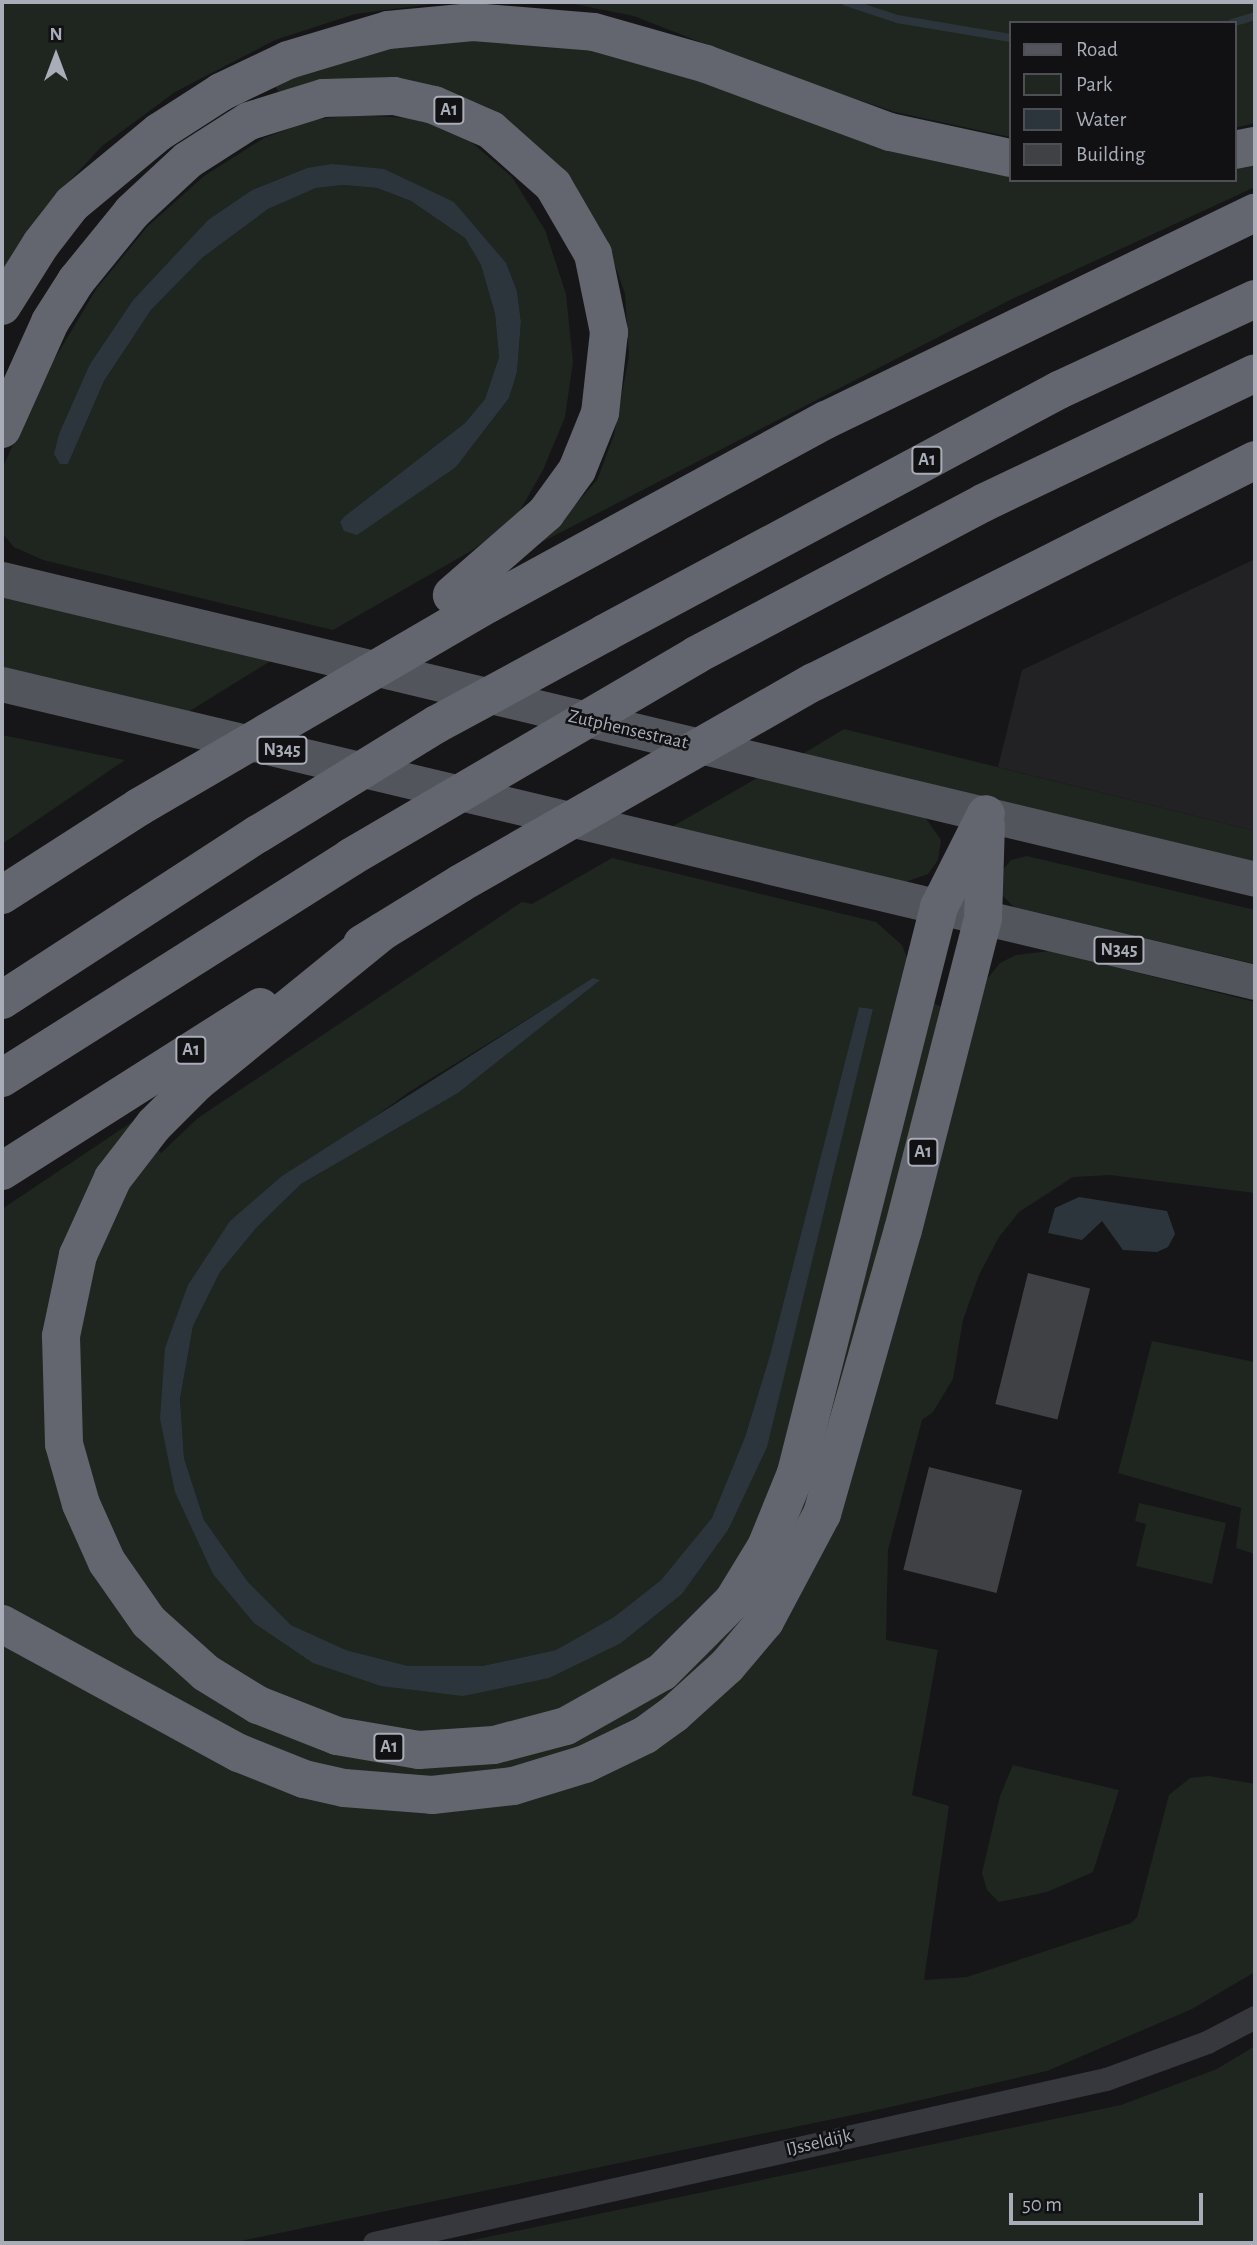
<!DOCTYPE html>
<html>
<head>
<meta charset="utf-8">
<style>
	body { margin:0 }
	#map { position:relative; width:1257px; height:2245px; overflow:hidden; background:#161618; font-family:"Alegreya Sans",sans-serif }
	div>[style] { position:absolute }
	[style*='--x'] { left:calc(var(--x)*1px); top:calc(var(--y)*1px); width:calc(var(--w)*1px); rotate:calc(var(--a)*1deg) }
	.built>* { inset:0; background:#222225 }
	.green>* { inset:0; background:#1e261f }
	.water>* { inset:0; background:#2c353c }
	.stream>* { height:8px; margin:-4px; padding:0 4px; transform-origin:4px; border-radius:4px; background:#2c353c }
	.building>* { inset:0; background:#404145; transform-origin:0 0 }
	.street>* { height:23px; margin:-11.5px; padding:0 11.5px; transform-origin:11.5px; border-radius:11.5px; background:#37383d }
	.primary>* { height:35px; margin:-17.5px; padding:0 17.5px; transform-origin:17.5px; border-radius:17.5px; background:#53555c }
	.highway>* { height:38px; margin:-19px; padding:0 19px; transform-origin:19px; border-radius:19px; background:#63666e }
	.highway-bridge>* { height:38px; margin:-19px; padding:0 19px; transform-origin:19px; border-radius:19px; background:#63666e }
	span { translate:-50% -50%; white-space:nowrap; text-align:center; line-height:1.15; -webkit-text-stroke:5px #111113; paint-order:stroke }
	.shield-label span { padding:2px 5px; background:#111113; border:2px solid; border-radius:5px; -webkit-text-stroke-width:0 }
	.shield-label { font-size:18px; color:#a8adb8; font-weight:700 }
	.street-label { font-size:19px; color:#a8adb8 }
	.frame { position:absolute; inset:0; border:4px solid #a8adb8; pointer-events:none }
	.legend { position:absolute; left:1009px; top:21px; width:228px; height:161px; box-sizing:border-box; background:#111113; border:2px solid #4d4f55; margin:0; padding:9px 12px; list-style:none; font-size:21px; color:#a8adb8 }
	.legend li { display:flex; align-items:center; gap:14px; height:35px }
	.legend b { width:35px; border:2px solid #4d4f55 }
	.north { position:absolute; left:21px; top:21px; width:70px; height:70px; -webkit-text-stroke:5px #111113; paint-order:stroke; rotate:0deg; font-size:19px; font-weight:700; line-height:28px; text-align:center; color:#a8adb8 }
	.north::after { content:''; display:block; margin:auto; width:24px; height:32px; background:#a8adb8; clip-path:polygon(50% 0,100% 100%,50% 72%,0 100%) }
	.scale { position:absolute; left:1009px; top:2193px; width:194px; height:32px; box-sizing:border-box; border:4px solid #a8adb8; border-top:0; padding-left:9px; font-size:21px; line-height:24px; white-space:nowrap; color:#a8adb8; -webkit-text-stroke:5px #111113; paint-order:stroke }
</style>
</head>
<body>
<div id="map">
	<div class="built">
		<i style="clip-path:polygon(1255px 559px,1255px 831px,998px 767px,1022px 670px)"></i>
	</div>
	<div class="green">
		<i style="clip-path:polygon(14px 2px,447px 2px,355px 14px,275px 40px,175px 92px,102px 146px,42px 211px,2px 272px,2px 5px)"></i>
		<i style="clip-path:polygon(491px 2px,1255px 2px,1255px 123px,1234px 128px,1234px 23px,1010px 23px,1010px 137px,895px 112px,789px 77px,634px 16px,564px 2px)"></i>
		<i style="clip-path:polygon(462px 34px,618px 48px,1010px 165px,1010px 180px,1234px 180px,1234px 161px,1255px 158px,1255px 187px,1010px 300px,542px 542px,597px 480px,614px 435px,629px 356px,625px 294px,609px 248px,509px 125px,281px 96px,270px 77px,326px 57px)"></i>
		<i style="clip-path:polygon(evenodd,352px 115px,409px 118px,456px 129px,512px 177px,545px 230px,566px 294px,573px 362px,565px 417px,543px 470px,514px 521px,471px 551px,333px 630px,43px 560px,14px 547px,2px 533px,2px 469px,42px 380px,97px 288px,148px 226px,204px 176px,264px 138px,312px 120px,352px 115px,307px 168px,454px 202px,506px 264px,517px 291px,521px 322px,517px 372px,509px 398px,456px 467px,345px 516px,465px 423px,485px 399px,499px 357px,495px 314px,481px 265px,465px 238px,411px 201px,377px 188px,343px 185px,316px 188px,268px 209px,202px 258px,151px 310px,104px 381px,68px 464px,60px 464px,90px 364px,133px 300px,208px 220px,252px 190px,307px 168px)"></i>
		<i style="clip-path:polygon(2px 595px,274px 659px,188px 712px,2px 668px)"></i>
		<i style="clip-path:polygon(844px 729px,1255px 831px,1255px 862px,801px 755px)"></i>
		<i style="clip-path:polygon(2px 735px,125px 760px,2px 844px)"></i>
		<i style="clip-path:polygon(759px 777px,925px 817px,941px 840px,938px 860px,928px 874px,905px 882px,668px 829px)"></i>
		<i style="clip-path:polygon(1027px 856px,1255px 910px,1255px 964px,1014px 907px,1000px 893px,1000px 873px,1011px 860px)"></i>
		<i style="clip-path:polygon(evenodd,612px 858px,876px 922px,902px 945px,908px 960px,908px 991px,973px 1022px,987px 979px,1000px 963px,1016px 955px,1050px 951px,1255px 1002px,1255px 1193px,1110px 1175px,1073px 1177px,1019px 1212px,999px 1237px,979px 1275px,963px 1320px,953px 1379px,933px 1412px,922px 1420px,888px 1550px,886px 1640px,938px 1650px,912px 1795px,949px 1806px,924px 1980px,967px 1977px,1131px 1923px,1137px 1917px,1169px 1795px,1190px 1778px,1209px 1776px,1255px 1784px,1255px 1972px,1192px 2009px,1047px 2071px,877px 2110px,231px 2243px,2px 2243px,2px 1209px,132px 1122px,161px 1153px,198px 1118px,522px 902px,532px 904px,612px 858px,593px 979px,599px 980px,458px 1093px,301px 1184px,257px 1227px,220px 1272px,193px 1326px,180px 1399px,184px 1458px,204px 1520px,248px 1582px,291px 1625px,346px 1650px,408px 1666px,482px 1666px,556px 1650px,614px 1617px,661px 1580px,712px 1519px,745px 1437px,770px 1355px,859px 1007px,873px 1009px,728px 1530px,682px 1594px,621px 1643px,381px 1686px,213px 1574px,160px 1419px,230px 1221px,409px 1092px,593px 979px)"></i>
		<i style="clip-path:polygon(1152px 1341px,1255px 1362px,1255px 1554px,1236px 1548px,1241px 1508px,1118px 1473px)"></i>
		<i style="clip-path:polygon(1139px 1503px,1226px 1523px,1212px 1584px,1136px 1566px,1146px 1524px,1135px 1521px)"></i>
		<i style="clip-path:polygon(1013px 1765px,1119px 1790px,1093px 1872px,1047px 1892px,999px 1902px,987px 1890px,982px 1873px,1000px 1796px)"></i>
		<i style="clip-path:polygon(1255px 2046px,1255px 2243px,459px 2243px,1121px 2105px,1217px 2069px)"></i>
	</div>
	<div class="water">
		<i style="clip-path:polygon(332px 164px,384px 169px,454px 202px,506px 263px,517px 291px,521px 322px,517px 372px,509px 398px,456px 467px,357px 535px,344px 531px,340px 522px,345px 516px,465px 423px,485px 399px,499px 357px,495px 314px,481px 265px,465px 238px,411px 201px,377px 188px,343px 185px,316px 188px,268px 209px,202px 258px,151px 310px,104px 381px,68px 464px,60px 464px,54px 454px,59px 434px,90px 364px,133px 300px,208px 220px,252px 190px,307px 168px)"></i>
		<i style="clip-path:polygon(593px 978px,600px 980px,458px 1093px,301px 1184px,257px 1227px,220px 1272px,193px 1326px,180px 1399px,184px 1458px,204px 1520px,248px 1582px,291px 1625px,346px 1650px,408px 1666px,482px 1666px,556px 1650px,614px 1617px,661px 1580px,712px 1518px,745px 1437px,770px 1355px,859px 1007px,873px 1009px,767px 1447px,728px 1530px,682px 1594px,621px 1643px,549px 1678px,463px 1696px,381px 1686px,313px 1663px,254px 1623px,213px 1574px,175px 1492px,160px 1419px,165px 1348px,188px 1285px,230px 1221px,282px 1176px)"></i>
		<i style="clip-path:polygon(1079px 1197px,1167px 1211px,1175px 1234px,1168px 1247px,1157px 1252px,1123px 1250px,1102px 1221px,1082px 1240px,1048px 1233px,1055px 1208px)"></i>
	</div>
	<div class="stream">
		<i style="--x:846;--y:2;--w:54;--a:18.4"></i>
		<i style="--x:897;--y:19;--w:115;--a:9.5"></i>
		<i style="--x:1232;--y:23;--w:24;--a:-17"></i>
	</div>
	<div class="building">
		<i style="left:1028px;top:1273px;width:64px;height:135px;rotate:14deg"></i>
		<i style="left:929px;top:1467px;width:96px;height:106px;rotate:14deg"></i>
	</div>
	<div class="street">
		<i style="--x:374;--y:2243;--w:750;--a:-12.63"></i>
		<i style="--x:1106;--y:2079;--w:108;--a:-20.1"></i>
		<i style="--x:1207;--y:2042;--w:54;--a:-27.5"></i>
	</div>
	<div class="primary">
		<i style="--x:2;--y:579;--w:1288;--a:13.46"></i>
		<i style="--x:2;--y:684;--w:1288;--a:13.38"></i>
	</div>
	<div class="highway">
		<i style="--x:1234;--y:150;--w:21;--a:-11"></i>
		<i style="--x:2;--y:306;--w:73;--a:-57.8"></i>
		<i style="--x:41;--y:244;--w:51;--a:-52.2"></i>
		<i style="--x:72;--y:204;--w:113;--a:-39.6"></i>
		<i style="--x:159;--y:132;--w:74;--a:-32.8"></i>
		<i style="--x:221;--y:92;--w:74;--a:-25.5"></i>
		<i style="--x:288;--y:60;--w:104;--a:-16.7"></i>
		<i style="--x:388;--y:30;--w:85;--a:-5.4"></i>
		<i style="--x:473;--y:22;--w:121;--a:4.7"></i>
		<i style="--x:594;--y:32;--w:116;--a:15.9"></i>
		<i style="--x:706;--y:64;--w:196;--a:20.3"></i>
		<i style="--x:890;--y:132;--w:123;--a:12.2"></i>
		<i style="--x:2;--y:429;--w:117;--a:-65.8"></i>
		<i style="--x:50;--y:322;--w:49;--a:-57.6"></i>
		<i style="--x:76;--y:281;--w:89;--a:-50.9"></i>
		<i style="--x:132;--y:212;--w:76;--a:-42.9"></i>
		<i style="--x:188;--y:160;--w:72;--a:-32.6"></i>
		<i style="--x:249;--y:121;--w:77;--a:-17.3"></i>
		<i style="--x:323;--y:98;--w:71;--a:-1.6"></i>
		<i style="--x:394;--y:96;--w:41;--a:12.7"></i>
		<i style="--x:434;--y:105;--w:62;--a:23.7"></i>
		<i style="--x:491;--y:130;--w:83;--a:41.6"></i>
		<i style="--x:553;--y:185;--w:80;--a:59.9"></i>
		<i style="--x:593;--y:254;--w:80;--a:78.4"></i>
		<i style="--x:609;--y:332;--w:81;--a:96.3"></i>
		<i style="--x:600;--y:413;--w:61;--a:112"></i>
		<i style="--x:577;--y:470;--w:53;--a:125.8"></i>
		<i style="--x:546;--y:513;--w:125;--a:138.9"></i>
		<i style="--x:488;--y:604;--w:385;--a:-28.6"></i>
		<i style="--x:826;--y:420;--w:476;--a:-25.8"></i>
		<i style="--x:605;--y:633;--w:515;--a:-28.16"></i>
		<i style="--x:1059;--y:390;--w:216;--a:-24.9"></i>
		<i style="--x:696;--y:655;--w:325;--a:-27.9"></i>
		<i style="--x:983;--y:503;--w:301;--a:-25.5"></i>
		<i style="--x:814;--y:682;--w:494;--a:-26.7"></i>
		<i style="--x:2;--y:895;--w:163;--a:-32.7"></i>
		<i style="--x:383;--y:931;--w:241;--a:140.9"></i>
		<i style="--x:196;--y:1083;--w:59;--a:135"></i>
		<i style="--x:154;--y:1125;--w:67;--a:127.7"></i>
		<i style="--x:113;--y:1178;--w:85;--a:114.4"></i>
		<i style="--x:78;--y:1255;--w:83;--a:101.9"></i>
		<i style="--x:61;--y:1336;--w:108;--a:88.4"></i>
		<i style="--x:64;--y:1444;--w:62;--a:74.2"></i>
		<i style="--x:81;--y:1504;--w:64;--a:65.9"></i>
		<i style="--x:107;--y:1562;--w:73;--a:55"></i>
		<i style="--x:149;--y:1622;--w:76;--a:41.8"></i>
		<i style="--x:206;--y:1673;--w:61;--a:31.6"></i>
		<i style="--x:258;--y:1705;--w:85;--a:21.4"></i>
		<i style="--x:337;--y:1736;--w:83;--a:9.7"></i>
		<i style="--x:419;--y:1750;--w:75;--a:-3.8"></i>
		<i style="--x:494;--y:1745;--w:74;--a:-14.8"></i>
		<i style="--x:566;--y:1726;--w:110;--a:-29.4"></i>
		<i style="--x:662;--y:1672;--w:100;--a:-45"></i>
		<i style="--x:733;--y:1601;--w:63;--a:-58.6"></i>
		<i style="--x:766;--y:1547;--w:80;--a:-67.9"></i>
		<i style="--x:796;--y:1473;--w:584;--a:-75.82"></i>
		<i style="--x:939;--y:907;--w:104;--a:-63.2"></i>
		<i style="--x:362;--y:944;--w:116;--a:-31.6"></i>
		<i style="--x:2;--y:1000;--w:305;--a:-33"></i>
		<i style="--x:2;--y:1078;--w:413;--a:-32.3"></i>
		<i style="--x:2;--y:1171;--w:306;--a:-32.4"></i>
		<i style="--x:2;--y:1624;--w:270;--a:28.6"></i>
		<i style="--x:239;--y:1753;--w:70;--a:21.8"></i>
		<i style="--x:304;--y:1779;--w:41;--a:12.7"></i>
		<i style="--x:344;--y:1788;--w:88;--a:4.5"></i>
		<i style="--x:432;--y:1795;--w:81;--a:-6.3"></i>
		<i style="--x:513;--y:1786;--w:75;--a:-17"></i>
		<i style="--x:585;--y:1764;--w:67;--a:-25.8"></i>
		<i style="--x:645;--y:1735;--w:36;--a:-36"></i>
		<i style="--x:674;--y:1714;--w:72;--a:-42.2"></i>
		<i style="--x:727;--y:1666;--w:59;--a:-49.8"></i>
		<i style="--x:765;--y:1621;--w:121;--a:-62"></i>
		<i style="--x:822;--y:1514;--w:295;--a:-74.1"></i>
		<i style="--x:903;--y:1230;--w:321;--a:-75.6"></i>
		<i style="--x:983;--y:919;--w:94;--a:-88.2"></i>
	</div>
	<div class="highway-bridge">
		<i style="--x:139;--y:807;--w:404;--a:-30.2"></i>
		<i style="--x:258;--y:834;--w:210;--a:-31.6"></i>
		<i style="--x:437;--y:724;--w:191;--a:-28.4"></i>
		<i style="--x:351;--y:857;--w:400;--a:-30.3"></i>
		<i style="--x:461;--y:883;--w:406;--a:-29.7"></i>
	</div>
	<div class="shield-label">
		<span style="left:449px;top:110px">A1</span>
		<span style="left:927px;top:460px">A1</span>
		<span style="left:282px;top:750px">N345</span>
		<span style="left:1119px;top:950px">N345</span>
		<span style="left:191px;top:1050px">A1</span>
		<span style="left:923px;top:1152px">A1</span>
		<span style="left:389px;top:1747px">A1</span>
	</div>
	<div class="street-label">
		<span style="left:628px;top:730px;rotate:13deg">Zutphensestraat</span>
		<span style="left:819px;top:2143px;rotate:-13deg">IJsseldijk</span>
	</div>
	<div class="frame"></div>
	<ul class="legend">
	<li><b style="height:9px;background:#53555c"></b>Road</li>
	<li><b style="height:19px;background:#1e261f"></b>Park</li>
	<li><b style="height:19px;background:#2c353c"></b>Water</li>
	<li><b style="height:19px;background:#404145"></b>Building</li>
	</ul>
	<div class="north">N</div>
	<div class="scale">50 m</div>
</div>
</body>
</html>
